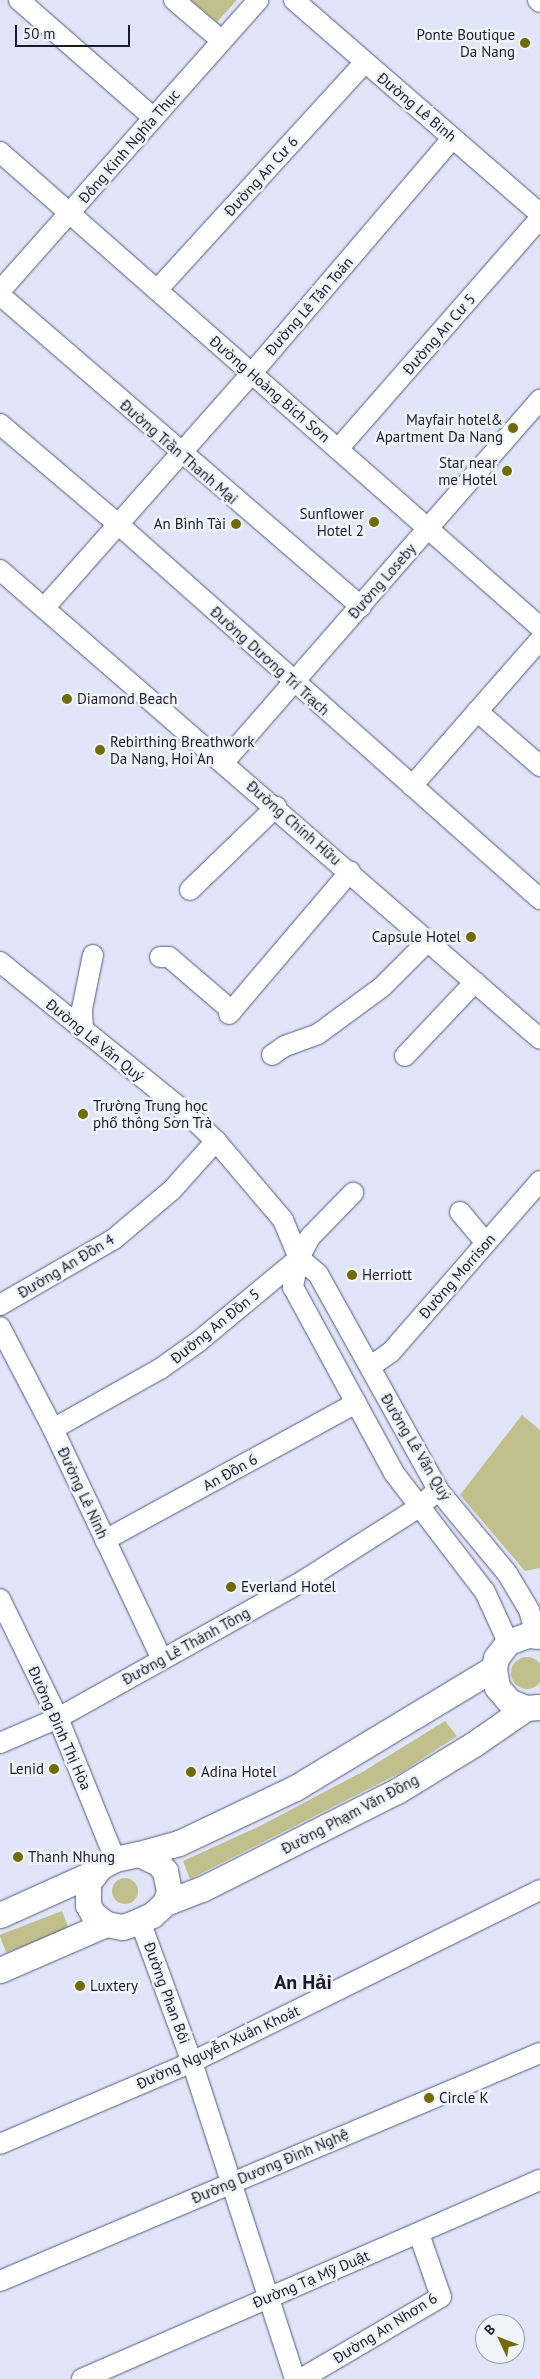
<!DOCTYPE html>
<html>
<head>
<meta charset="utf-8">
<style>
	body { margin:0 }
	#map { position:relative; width:540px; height:2379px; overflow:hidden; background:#e0e5fa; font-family:"PT Sans",sans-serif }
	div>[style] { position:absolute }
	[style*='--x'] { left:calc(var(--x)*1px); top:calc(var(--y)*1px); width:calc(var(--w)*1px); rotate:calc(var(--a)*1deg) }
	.green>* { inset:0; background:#c1c08d; transform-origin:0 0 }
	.round { border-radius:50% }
	.roads { filter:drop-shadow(0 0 1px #545a78) drop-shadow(0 0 1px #545a78) }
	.minor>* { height:20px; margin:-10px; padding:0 10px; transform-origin:10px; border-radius:10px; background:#fff }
	.major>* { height:25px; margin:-12.5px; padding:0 12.5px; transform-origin:12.5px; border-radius:12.5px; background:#fff }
	.dots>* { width:14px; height:14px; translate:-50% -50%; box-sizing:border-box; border:2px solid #f1f3fa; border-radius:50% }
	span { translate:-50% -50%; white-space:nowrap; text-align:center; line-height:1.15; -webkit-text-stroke:5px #f1f3fa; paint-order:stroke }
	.poi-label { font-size:15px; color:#1a1d29 }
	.right { translate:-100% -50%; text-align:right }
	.left { translate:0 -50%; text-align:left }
	.street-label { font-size:15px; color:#1a1d29 }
	.district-label { font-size:20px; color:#1a1d29; font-weight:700 }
	.north { position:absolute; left:475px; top:2314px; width:50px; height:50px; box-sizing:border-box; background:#f1f3fa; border:1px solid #9b9da6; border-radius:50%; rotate:313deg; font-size:14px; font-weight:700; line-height:20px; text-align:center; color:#1a1d29 }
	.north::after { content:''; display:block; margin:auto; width:18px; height:22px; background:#6f6b07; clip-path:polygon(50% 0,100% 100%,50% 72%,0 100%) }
	.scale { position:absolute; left:15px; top:25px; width:115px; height:22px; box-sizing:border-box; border:2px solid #1a1d29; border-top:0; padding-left:6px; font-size:15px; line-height:18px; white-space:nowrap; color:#1a1d29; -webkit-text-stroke:4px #f1f3fa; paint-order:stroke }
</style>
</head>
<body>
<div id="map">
	<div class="green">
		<i style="clip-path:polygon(191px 0,237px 0,217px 22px)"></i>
		<i style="clip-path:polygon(522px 1415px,540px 1430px,540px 1568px,525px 1571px,460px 1495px)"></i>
		<i class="round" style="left:511px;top:1657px;width:32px;height:32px"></i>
		<i style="clip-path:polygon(445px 1721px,457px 1736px,402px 1772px,190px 1879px,183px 1861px,260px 1826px,364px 1771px)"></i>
		<i class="round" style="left:112px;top:1878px;width:26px;height:26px"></i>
		<i style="left:62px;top:1911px;width:19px;height:67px;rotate:69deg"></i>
	</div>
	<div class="roads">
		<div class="minor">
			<i style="--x:19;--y:0;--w:179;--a:41.2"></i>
			<i style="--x:174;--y:0;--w:63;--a:40.5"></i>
			<i style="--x:294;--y:0;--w:326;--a:41"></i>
			<i style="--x:538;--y:0;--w:3;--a:45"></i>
			<i style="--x:0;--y:152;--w:719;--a:41.34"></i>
			<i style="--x:157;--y:290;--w:307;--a:-47.6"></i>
			<i style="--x:0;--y:291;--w:389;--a:-48.4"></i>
			<i style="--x:0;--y:295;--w:477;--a:40.8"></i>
			<i style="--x:0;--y:424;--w:155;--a:40.3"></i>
			<i style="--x:118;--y:524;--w:565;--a:41.63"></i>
			<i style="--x:338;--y:449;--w:307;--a:-48.8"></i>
			<i style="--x:0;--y:570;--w:715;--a:40.97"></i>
			<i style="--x:45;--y:607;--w:312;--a:-48.5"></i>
			<i style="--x:252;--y:373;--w:309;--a:-49.5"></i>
			<i style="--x:477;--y:711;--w:84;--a:41.1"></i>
			<i style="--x:224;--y:762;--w:481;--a:-48.9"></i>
			<i style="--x:412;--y:786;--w:194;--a:-48.8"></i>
			<i style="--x:190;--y:890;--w:120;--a:-44"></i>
			<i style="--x:160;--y:957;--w:9;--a:0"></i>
			<i style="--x:169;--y:957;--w:83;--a:40.6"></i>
			<i style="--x:0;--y:962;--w:245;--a:39"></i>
			<i style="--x:190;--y:1116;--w:36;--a:44"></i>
			<i style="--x:216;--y:1141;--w:104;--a:49.7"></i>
			<i style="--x:283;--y:1220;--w:41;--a:67.2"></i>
			<i style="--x:299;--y:1258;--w:25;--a:40"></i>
			<i style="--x:318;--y:1274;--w:247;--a:60.9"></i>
			<i style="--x:438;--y:1490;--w:108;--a:50.3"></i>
			<i style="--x:507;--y:1573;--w:43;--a:59.3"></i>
			<i style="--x:529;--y:1610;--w:26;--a:74"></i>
			<i style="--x:229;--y:1014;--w:187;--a:-49.6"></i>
			<i style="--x:83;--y:1030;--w:21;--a:-93"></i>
			<i style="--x:82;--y:1009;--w:55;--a:-78.5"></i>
			<i style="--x:272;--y:1055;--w:16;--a:-35"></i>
			<i style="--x:285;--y:1046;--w:35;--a:-20"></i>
			<i style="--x:318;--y:1034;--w:79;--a:-36.3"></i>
			<i style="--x:382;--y:987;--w:65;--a:-45"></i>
			<i style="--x:405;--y:1056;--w:102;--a:-46.6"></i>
			<i style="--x:460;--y:1212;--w:40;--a:50"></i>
			<i style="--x:299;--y:1258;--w:30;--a:102"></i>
			<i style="--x:293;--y:1287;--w:132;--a:61.5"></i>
			<i style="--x:356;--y:1403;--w:80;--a:61.5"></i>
			<i style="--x:394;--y:1473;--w:150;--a:52.6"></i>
			<i style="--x:485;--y:1592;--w:55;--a:65.3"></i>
			<i style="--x:0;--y:1305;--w:132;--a:-30.1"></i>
			<i style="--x:114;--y:1239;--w:76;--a:-40.2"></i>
			<i style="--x:172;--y:1190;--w:66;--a:-48.1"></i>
			<i style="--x:0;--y:1327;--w:115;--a:62.5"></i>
			<i style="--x:53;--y:1429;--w:255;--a:64.7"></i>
			<i style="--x:371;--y:1366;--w:24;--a:-35"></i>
			<i style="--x:391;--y:1352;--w:227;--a:-48.9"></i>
			<i style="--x:53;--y:1429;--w:123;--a:-29.3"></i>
			<i style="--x:160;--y:1369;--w:47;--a:-35.4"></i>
			<i style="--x:198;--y:1342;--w:131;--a:-39.7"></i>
			<i style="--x:299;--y:1258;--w:24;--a:-62"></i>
			<i style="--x:310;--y:1237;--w:62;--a:-45.7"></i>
			<i style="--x:105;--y:1540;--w:286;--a:-28.6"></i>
			<i style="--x:0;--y:1599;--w:132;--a:64"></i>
			<i style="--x:58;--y:1718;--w:152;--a:68"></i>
			<i style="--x:0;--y:1743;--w:63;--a:-23.3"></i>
			<i style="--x:58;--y:1718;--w:281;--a:-29.2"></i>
			<i style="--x:303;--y:1581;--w:138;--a:-32.5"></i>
			<i style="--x:419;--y:1507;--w:25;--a:-42"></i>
			<i style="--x:140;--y:1921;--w:150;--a:69.8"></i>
			<i style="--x:192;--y:2062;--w:333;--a:72"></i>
			<i style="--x:0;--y:2144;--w:209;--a:-23.1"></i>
			<i style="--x:192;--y:2062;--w:388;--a:-26.3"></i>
			<i style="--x:0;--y:2281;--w:586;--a:-22.89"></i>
			<i style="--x:82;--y:2379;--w:499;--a:-23.5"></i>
			<i style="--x:301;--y:2379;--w:162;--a:-30.4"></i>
			<i style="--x:441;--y:2297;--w:67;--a:-109.2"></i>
		</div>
		<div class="major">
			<i style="--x:538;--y:1707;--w:12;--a:175"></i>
			<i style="--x:526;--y:1708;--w:18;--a:-158"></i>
			<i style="--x:509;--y:1701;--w:18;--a:-131"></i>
			<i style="--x:497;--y:1687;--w:19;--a:-99"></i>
			<i style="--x:494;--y:1668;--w:10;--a:-79"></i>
			<i style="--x:496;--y:1658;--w:20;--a:-53"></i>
			<i style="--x:508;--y:1642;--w:20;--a:-20"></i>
			<i style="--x:527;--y:1635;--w:13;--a:4"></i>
			<i style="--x:139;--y:1854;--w:41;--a:-15.4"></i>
			<i style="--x:179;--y:1843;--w:128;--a:-25.4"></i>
			<i style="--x:295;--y:1788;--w:232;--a:-31.1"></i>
			<i style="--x:139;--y:1854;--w:21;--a:25"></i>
			<i style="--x:158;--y:1863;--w:11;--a:49"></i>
			<i style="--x:165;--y:1871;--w:21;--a:79"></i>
			<i style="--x:169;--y:1892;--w:12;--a:110"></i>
			<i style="--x:165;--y:1903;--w:18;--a:137"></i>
			<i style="--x:152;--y:1915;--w:22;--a:156"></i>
			<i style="--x:132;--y:1924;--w:10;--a:163"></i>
			<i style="--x:122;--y:1927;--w:16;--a:-169"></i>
			<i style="--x:106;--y:1924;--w:16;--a:-142"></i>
			<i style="--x:93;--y:1914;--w:10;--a:-119"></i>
			<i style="--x:88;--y:1905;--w:22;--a:-90"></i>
			<i style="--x:88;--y:1883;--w:20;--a:-53"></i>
			<i style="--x:100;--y:1867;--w:17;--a:-28"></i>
			<i style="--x:115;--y:1859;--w:25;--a:-12"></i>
			<i style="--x:165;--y:1903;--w:40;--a:-21"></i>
			<i style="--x:202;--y:1889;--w:218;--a:-26.7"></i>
			<i style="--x:397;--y:1791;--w:90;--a:-31.4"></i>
			<i style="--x:474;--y:1744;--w:63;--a:-34.7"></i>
			<i style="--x:0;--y:1915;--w:102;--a:-24.3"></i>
			<i style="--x:0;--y:1970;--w:116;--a:-23.5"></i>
		</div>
	</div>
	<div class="dots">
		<i style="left:525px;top:43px;background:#6f6b07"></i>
		<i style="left:513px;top:428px;background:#6f6b07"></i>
		<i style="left:507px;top:471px;background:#6f6b07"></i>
		<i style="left:374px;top:522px;background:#6f6b07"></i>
		<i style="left:236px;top:524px;background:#6f6b07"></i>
		<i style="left:67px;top:699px;background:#6f6b07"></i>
		<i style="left:100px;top:750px;background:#6f6b07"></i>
		<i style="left:471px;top:937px;background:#6f6b07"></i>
		<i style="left:83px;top:1114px;background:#6f6b07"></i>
		<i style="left:352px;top:1275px;background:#6f6b07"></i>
		<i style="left:231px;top:1587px;background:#6f6b07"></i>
		<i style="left:54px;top:1769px;background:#6f6b07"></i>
		<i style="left:191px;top:1772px;background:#6f6b07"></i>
		<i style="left:18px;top:1857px;background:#6f6b07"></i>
		<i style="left:80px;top:1986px;background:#6f6b07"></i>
		<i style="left:429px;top:2098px;background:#6f6b07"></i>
	</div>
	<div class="poi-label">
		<span class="right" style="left:515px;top:43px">Ponte Boutique<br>Da Nang</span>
		<span class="right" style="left:503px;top:428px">Mayfair hotel&amp;<br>Apartment Da Nang</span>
		<span class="right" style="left:497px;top:471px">Star near<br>me Hotel</span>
		<span class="right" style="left:364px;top:522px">Sunflower<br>Hotel 2</span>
		<span class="right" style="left:226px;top:524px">An Bình Tài</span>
		<span class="left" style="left:77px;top:699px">Diamond Beach</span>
		<span class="left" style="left:110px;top:750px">Rebirthing Breathwork<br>Da Nang, Hoi An</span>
		<span class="right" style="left:461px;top:937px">Capsule Hotel</span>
		<span class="left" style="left:93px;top:1114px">Trường Trung học<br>phổ thông Sơn Trà</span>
		<span class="left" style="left:362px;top:1275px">Herriott</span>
		<span class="left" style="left:241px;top:1587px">Everland Hotel</span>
		<span class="right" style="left:44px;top:1769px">Lenid</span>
		<span class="left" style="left:201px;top:1772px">Adina Hotel</span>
		<span class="left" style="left:28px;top:1857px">Thanh Nhung</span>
		<span class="left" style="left:90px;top:1986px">Luxtery</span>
		<span class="left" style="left:439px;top:2098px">Circle K</span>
	</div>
	<div class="street-label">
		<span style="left:417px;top:107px;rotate:40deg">Đường Lê Binh</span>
		<span style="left:129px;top:146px;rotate:-49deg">Đông Kinh Nghĩa Thục</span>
		<span style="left:261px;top:176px;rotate:-48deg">Đường An Cư 6</span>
		<span style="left:309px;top:306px;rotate:-49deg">Đường Lê Tân Toán</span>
		<span style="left:439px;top:334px;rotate:-49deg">Đường An Cư 5</span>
		<span style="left:270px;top:389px;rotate:41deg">Đường Hoàng Bích Sơn</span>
		<span style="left:179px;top:452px;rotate:41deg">Đường Trần Thanh Mại</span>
		<span style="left:382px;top:581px;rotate:-49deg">Đường Loseby</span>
		<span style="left:270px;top:661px;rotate:42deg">Đường Dương Trí Trạch</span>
		<span style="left:294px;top:823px;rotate:41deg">Đường Chính Hữu</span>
		<span style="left:95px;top:1040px;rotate:39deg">Đường Lê Văn Quý</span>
		<span style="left:66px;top:1266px;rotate:-31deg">Đường An Đồn 4</span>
		<span style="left:457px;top:1276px;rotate:-49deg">Đường Morrison</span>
		<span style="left:215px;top:1326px;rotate:-39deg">Đường An Đồn 5</span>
		<span style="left:416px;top:1447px;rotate:59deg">Đường Lê Văn Quý</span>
		<span style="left:230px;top:1472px;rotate:-29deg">An Đồn 6</span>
		<span style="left:83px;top:1493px;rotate:65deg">Đường Lê Ninh</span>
		<span style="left:186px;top:1646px;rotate:-29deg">Đường Lê Thánh Tông</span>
		<span style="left:60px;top:1728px;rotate:66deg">Đường Đinh Thị Hòa</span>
		<span style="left:350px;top:1814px;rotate:-28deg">Đường Phạm Văn Đồng</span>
		<span style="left:167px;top:1993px;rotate:70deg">Đường Phan Bôi</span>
		<span style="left:218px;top:2047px;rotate:-25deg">Đường Nguyễn Xuân Khoát</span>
		<span style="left:270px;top:2166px;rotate:-23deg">Đường Dương Đình Nghệ</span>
		<span style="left:311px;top:2279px;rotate:-23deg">Đường Tạ Mỹ Duật</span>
		<span style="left:385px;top:2328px;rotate:-32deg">Đường An Nhơn 6</span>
	</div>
	<div class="district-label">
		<span style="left:303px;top:1982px">An Hải</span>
	</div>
	<div class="north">B</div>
	<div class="scale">50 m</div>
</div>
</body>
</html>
